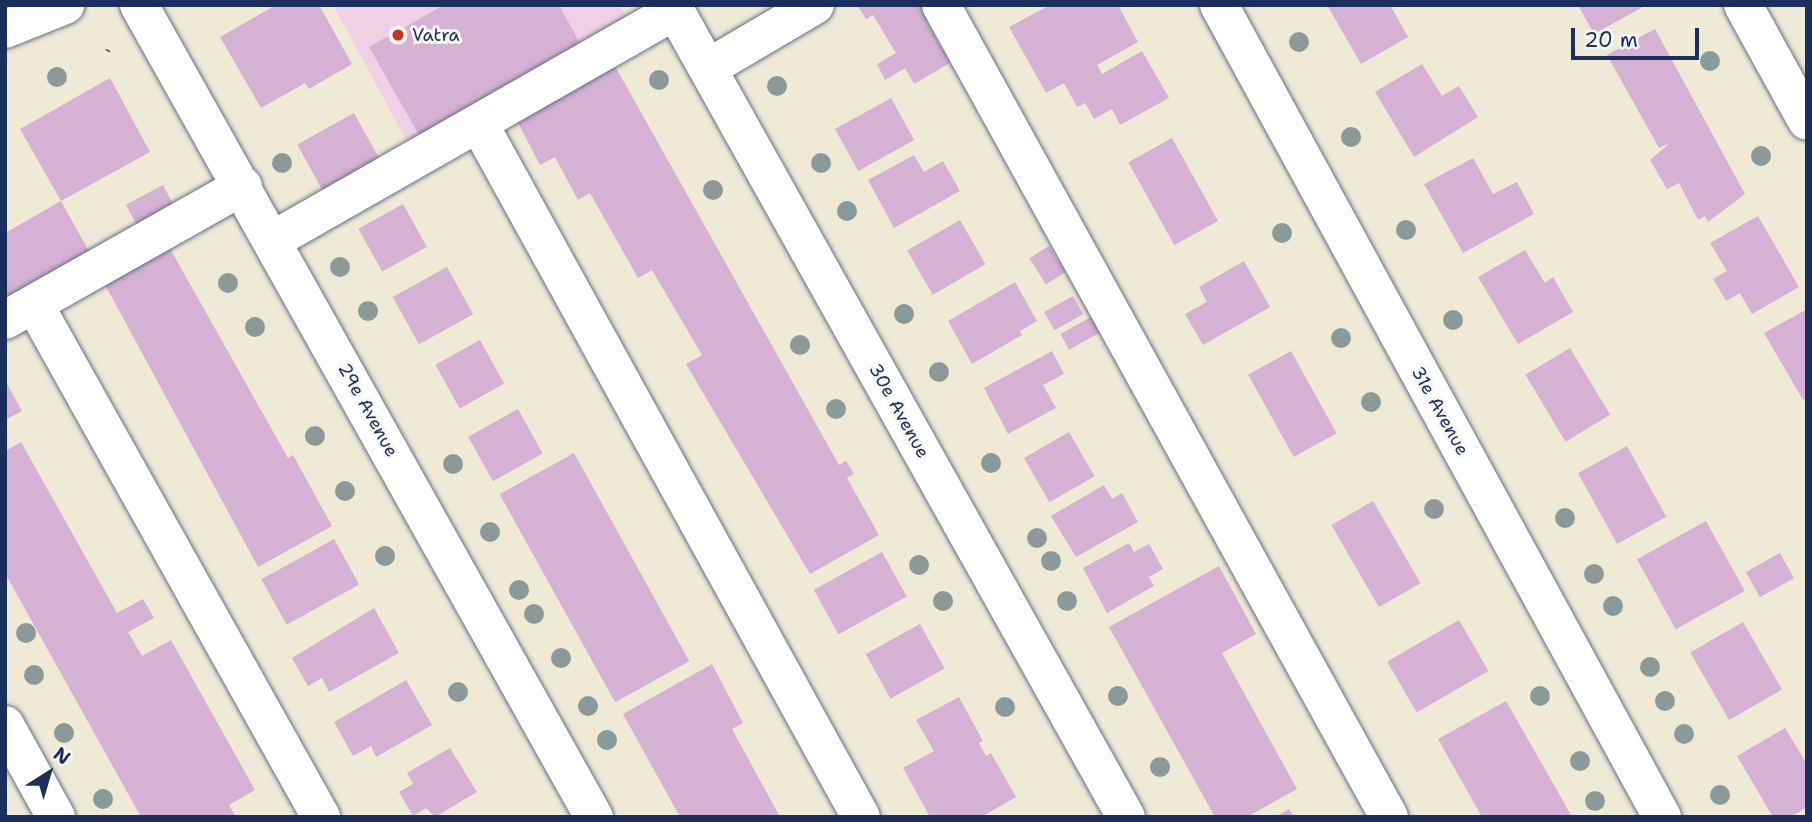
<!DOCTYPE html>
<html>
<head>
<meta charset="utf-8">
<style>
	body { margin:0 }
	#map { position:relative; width:1812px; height:822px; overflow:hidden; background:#efead5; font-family:"Shantell Sans",sans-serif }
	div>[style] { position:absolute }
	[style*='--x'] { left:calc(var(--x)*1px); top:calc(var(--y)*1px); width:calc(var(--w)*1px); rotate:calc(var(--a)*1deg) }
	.built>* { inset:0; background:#f0d0e5 }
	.building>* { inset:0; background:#d5b1d4; transform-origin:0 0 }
	.path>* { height:4.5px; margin-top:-2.25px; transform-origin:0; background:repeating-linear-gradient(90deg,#657088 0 2px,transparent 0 7px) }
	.roads { filter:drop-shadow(0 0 2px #657088) drop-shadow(0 0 2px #657088) }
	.minor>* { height:38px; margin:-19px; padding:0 19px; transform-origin:19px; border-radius:19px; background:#fff }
	.trees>* { width:20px; height:20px; margin:-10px; border-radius:50%; background:#8a9a99 }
	.dots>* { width:19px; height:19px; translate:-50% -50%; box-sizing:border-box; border:4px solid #f6f6f2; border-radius:50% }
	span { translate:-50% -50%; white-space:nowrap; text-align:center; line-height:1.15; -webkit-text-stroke:6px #f6f6f2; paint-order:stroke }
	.poi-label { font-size:18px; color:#1b2f5e }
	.left { translate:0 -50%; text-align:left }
	.street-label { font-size:18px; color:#1b2f5e }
	.frame { position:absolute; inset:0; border:7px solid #1b2f5e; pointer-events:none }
	.north { position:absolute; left:14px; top:738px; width:70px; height:70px; -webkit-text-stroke:5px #f6f6f2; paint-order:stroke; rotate:37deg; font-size:19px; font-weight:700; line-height:28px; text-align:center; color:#1b2f5e }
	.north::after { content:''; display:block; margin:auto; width:24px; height:32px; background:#1b2f5e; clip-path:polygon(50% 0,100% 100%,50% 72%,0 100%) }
	.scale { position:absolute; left:1571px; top:28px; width:128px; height:32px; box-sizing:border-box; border:4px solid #1b2f5e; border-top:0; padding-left:9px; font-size:21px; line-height:24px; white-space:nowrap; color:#1b2f5e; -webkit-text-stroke:5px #f6f6f2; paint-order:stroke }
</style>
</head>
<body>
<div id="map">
	<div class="built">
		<i style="clip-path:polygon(333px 5px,620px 5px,632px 26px,411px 149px)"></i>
	</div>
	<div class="building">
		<i style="clip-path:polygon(276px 5px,319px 5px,352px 64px,309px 89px,305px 83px,261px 108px,220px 37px)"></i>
		<i style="clip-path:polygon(444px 5px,559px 5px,582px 47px,420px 137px,369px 47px)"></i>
		<i style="clip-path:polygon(857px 5px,924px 5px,932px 18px,926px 21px,950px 63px,914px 84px,905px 68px,885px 80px,877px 64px,896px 53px,873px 15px,866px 19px)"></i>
		<i style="clip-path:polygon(1050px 5px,1118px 5px,1138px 42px,1097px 65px,1102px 74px,1142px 51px,1169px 98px,1120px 125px,1112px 109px,1094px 119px,1085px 103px,1077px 107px,1064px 83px,1046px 93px,1009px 27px)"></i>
		<i style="clip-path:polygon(1327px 5px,1390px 5px,1408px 37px,1361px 64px)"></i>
		<i style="clip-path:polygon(1578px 5px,1642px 5px,1643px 7px,1594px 34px)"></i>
		<i style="clip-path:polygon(1655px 29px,1745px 194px,1708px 222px,1705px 216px,1698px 220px,1679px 183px,1667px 189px,1650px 160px,1670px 143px,1659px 148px,1607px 55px)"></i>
		<i style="clip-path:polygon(1422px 64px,1442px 96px,1459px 86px,1478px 117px,1414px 157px,1375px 92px)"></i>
		<i style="clip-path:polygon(615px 66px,839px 465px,846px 461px,854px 474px,847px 478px,879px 535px,810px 574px,686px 364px,702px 355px,652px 270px,638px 278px,590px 193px,578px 200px,555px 157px,540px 165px,517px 121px)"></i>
		<i style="clip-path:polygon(110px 78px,150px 152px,61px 201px,91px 255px,5px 303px,5px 233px,61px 201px,20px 129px)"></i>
		<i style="left:891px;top:98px;width:48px;height:64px;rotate:61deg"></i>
		<i style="left:354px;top:113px;width:60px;height:65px;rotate:61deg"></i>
		<i style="left:1172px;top:138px;width:95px;height:50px;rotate:61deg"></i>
		<i style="clip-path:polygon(914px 155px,924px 172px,943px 161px,960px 191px,894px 228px,868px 180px)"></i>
		<i style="clip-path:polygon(1473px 158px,1493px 194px,1517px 182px,1534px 214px,1463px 253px,1424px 184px)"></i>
		<i style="left:163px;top:185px;width:26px;height:42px;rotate:62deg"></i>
		<i style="left:403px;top:204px;width:49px;height:51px;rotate:61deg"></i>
		<i style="clip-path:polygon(1758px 216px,1799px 287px,1752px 314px,1740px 293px,1726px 301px,1713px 279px,1727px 271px,1710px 243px)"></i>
		<i style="left:960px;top:220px;width:51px;height:61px;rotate:60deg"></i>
		<i style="clip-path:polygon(168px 245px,288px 458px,293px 455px,332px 526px,258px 567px,103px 281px)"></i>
		<i style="left:1049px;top:246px;width:31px;height:23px;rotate:58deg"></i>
		<i style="clip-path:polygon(1525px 250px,1545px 283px,1553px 277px,1573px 312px,1518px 344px,1478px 277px)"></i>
		<i style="clip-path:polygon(1244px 261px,1270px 307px,1203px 345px,1185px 314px,1207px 302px,1199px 287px)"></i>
		<i style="left:447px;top:267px;width:54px;height:62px;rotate:61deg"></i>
		<i style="clip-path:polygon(1015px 282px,1037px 321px,1020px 331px,1022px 335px,972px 364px,948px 321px)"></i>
		<i style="left:1073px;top:296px;width:21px;height:33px;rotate:61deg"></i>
		<i style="clip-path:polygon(1807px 309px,1807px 398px,1803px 400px,1764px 333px)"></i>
		<i style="left:1091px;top:317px;width:18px;height:35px;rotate:61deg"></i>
		<i style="left:480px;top:340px;width:50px;height:51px;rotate:61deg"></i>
		<i style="left:1570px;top:348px;width:78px;height:52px;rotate:59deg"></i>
		<i style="clip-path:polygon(1052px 351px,1064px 374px,1043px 385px,1056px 408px,1008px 434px,984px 388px)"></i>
		<i style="left:1291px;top:351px;width:94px;height:49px;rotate:61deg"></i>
		<i style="clip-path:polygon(5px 380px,22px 411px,5px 420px)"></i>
		<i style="left:518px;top:409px;width:51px;height:57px;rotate:61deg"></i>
		<i style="left:1069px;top:432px;width:51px;height:52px;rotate:60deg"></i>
		<i style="clip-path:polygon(21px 442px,117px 613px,143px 599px,154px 618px,128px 632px,142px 656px,171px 640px,255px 790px,229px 805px,236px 817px,141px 817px,5px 573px,5px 451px)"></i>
		<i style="left:1627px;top:446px;width:81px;height:56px;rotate:61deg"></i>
		<i style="left:574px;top:453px;width:238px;height:85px;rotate:61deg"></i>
		<i style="clip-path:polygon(1104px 485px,1112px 499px,1122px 493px,1138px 522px,1076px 557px,1051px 516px)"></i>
		<i style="left:1373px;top:501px;width:95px;height:48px;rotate:60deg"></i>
		<i style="left:1706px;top:521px;width:80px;height:79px;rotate:61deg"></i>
		<i style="left:334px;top:539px;width:52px;height:83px;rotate:61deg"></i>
		<i style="clip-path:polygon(1129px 543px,1134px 552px,1149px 544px,1163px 569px,1149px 577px,1154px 586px,1107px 613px,1083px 568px)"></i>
		<i style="left:882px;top:552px;width:51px;height:78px;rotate:61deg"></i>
		<i style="left:1780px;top:553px;width:29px;height:39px;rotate:61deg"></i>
		<i style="clip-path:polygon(1219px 566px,1256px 634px,1222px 653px,1297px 789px,1247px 817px,1215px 817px,1109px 627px)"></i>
		<i style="clip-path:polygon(374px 608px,399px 653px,329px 692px,322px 678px,308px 686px,292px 658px)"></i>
		<i style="left:1459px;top:620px;width:59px;height:83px;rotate:60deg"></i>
		<i style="left:1743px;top:622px;width:78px;height:61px;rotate:60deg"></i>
		<i style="left:920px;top:624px;width:51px;height:62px;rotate:61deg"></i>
		<i style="clip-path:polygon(712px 664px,743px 723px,732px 729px,780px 817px,680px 817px,623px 714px)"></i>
		<i style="clip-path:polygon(406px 680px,432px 725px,376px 757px,371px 746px,353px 756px,334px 722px)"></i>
		<i style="clip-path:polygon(959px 697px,983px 741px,979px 743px,986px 756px,991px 753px,1016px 797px,981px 817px,930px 817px,903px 768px,934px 751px,916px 720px)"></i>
		<i style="clip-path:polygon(1506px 701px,1558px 792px,1572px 817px,1482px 817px,1438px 739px)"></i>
		<i style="clip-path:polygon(1785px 728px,1807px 764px,1807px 807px,1791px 817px,1773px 817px,1737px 756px)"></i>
		<i style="clip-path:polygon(450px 748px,477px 792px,435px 817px,426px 808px,413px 816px,399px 792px,413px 784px,407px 773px)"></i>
		<i style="clip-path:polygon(1289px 809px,1294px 817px,1275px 817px)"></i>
	</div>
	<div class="path">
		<i style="--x:107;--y:51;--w:6;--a:-59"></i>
	</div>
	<div class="roads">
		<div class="minor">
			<i style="--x:139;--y:5;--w:931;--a:60.74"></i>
			<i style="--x:672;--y:5;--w:930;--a:60.79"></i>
			<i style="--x:941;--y:5;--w:927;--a:61.11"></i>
			<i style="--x:1219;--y:5;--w:925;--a:61.38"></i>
			<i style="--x:1743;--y:5;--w:132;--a:61.1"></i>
			<i style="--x:5;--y:29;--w:65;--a:-21.8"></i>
			<i style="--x:708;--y:68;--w:124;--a:-30.5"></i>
			<i style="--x:479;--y:124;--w:791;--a:61.14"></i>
			<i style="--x:273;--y:240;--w:463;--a:-29.7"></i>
			<i style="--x:34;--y:304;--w:588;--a:60.77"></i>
			<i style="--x:5;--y:320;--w:273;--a:-29.4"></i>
			<i style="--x:5;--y:725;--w:105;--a:61"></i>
		</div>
	</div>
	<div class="trees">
		<i style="left:1299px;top:42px"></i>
		<i style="left:1710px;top:61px"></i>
		<i style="left:57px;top:77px"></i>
		<i style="left:659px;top:80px"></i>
		<i style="left:777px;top:86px"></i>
		<i style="left:1351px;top:137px"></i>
		<i style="left:1761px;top:156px"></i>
		<i style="left:282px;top:163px"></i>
		<i style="left:821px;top:163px"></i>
		<i style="left:713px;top:190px"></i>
		<i style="left:847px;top:211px"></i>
		<i style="left:1406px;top:230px"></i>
		<i style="left:1282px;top:233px"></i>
		<i style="left:340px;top:267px"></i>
		<i style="left:228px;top:283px"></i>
		<i style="left:368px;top:311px"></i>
		<i style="left:904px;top:314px"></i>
		<i style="left:1453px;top:320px"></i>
		<i style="left:255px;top:327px"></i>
		<i style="left:1341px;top:338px"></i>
		<i style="left:800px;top:345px"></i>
		<i style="left:939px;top:372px"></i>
		<i style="left:1371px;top:402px"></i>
		<i style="left:836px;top:409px"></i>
		<i style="left:315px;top:436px"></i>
		<i style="left:991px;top:463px"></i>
		<i style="left:453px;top:464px"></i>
		<i style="left:345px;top:491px"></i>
		<i style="left:1434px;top:509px"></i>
		<i style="left:1565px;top:518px"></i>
		<i style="left:490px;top:532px"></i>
		<i style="left:1037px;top:538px"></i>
		<i style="left:385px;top:556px"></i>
		<i style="left:1051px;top:561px"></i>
		<i style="left:919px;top:565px"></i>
		<i style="left:1594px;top:574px"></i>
		<i style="left:519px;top:590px"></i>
		<i style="left:943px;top:601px"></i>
		<i style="left:1067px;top:601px"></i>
		<i style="left:1613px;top:606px"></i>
		<i style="left:534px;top:614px"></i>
		<i style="left:26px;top:633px"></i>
		<i style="left:561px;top:658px"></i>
		<i style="left:1650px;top:667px"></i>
		<i style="left:34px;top:675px"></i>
		<i style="left:458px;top:692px"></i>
		<i style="left:1118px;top:696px"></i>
		<i style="left:1540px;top:696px"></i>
		<i style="left:1665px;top:701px"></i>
		<i style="left:588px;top:706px"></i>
		<i style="left:1005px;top:707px"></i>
		<i style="left:64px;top:733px"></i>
		<i style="left:1684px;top:734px"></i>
		<i style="left:607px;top:740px"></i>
		<i style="left:1580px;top:761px"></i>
		<i style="left:1160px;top:767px"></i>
		<i style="left:1720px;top:795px"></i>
		<i style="left:103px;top:799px"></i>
		<i style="left:1595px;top:801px"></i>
	</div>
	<div class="dots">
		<i style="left:398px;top:35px;background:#c8321e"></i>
	</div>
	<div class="poi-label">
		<span class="left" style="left:412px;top:35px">Vatra</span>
	</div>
	<div class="street-label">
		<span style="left:368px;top:410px;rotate:61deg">29e Avenue</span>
		<span style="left:899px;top:411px;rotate:61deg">30e Avenue</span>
		<span style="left:1440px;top:411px;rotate:61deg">31e Avenue</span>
	</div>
	<div class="frame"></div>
	<div class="north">N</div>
	<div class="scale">20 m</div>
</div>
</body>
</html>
